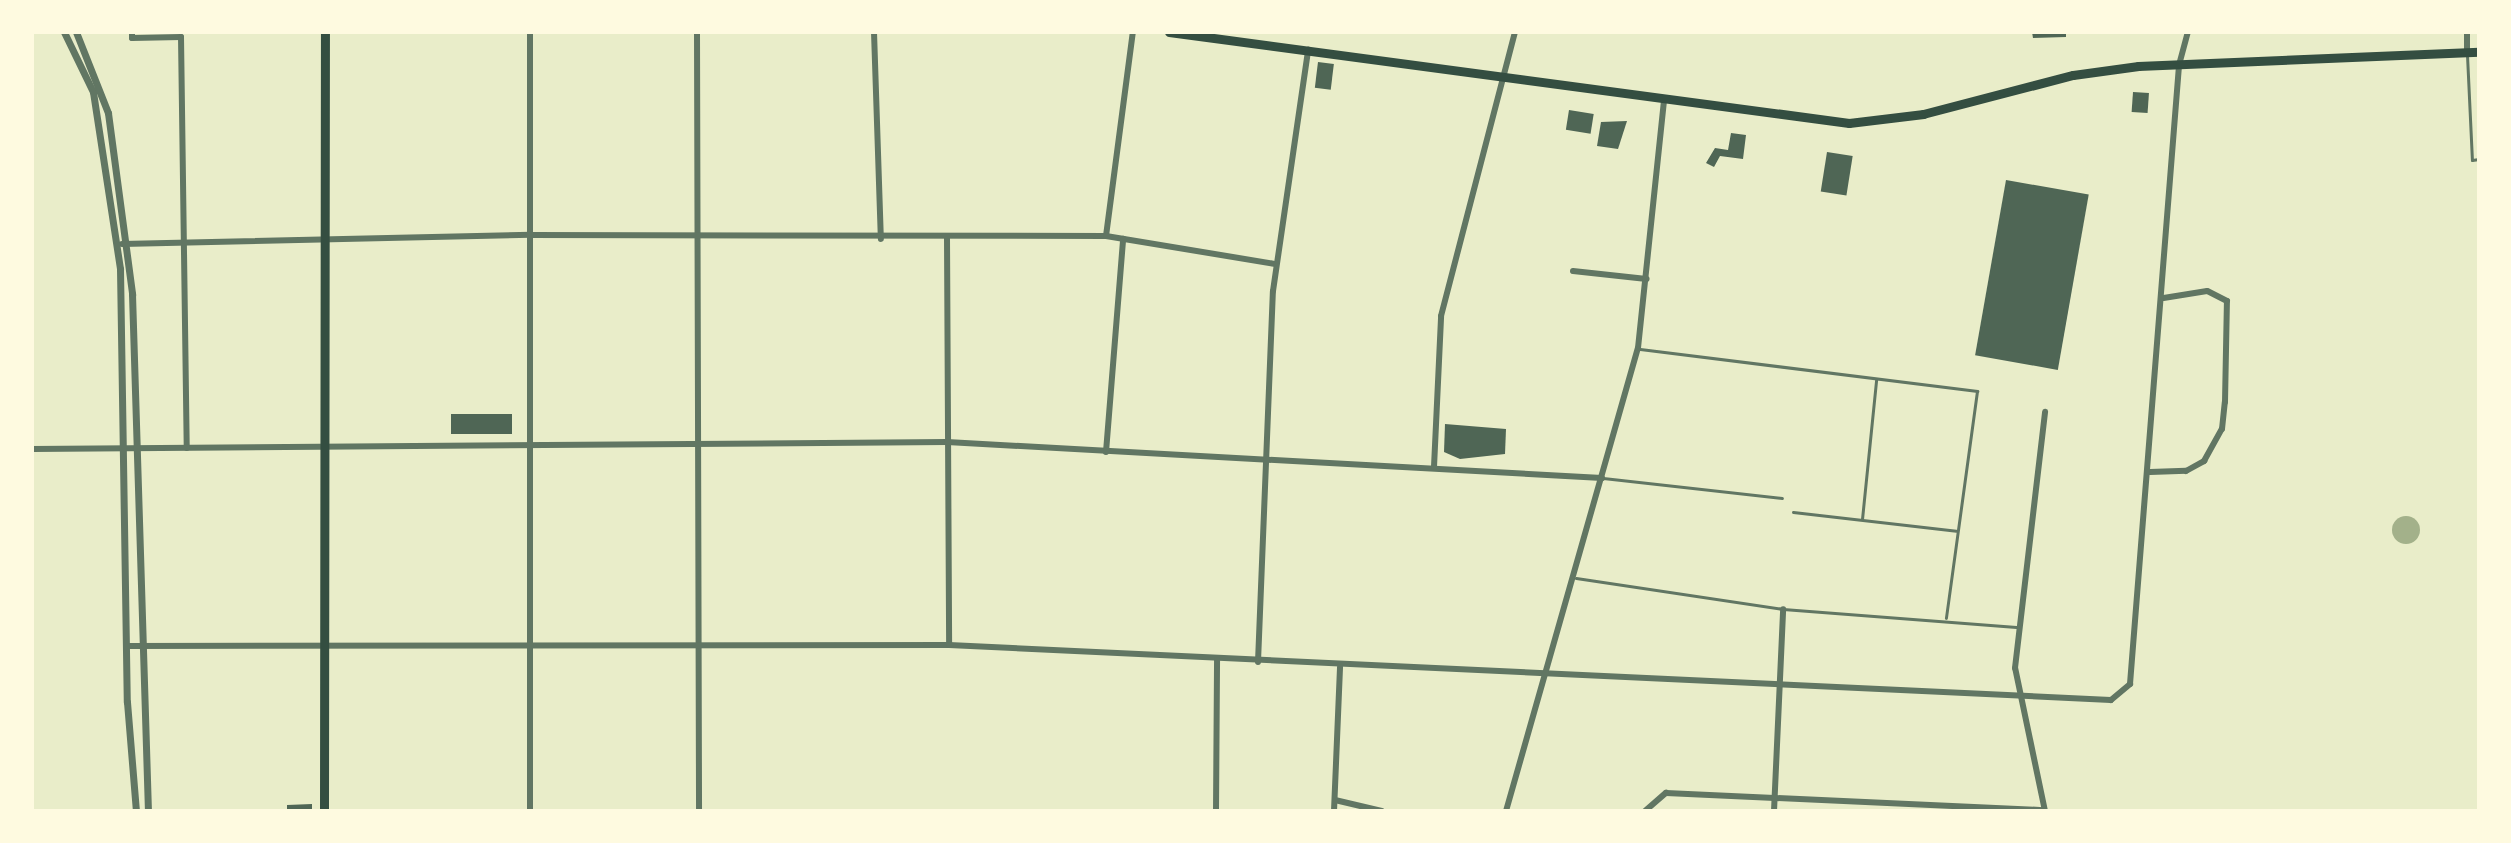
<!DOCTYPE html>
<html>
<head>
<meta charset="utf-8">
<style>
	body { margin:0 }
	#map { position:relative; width:2511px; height:843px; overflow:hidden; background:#e9edc9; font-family:"Golos Text",sans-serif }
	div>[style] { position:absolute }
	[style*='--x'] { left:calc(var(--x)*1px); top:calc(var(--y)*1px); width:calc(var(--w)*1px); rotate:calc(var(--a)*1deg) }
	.water>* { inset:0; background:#a3b18a }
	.round { border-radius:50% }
	.building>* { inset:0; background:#4f6655; transform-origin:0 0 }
	.service>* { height:3px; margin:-1.5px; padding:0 1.5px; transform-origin:1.5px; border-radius:1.5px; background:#617663 }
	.minor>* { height:6px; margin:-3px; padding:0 3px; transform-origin:3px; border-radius:3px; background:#617663 }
	.tertiary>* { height:7px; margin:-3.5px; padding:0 3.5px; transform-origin:3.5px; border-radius:3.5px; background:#617663 }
	.primary>* { height:9px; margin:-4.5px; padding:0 4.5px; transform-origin:4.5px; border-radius:4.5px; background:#344e41 }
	span { translate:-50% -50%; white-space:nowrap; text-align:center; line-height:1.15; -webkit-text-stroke:6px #fefae0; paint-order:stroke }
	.frame { position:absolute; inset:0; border:34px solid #fefae0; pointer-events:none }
</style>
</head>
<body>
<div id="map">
	<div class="water">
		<i class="round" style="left:2392px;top:516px;width:28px;height:28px"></i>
	</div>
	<div class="building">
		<i style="clip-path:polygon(2032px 32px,2066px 32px,2066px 37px,2033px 38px)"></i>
		<i style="left:1318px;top:62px;width:16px;height:26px;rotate:7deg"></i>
		<i style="left:2133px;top:92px;width:16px;height:20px;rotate:4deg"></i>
		<i style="left:1569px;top:110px;width:25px;height:20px;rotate:9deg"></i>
		<i style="clip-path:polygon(1627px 121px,1618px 149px,1597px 146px,1601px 122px)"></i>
		<i style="clip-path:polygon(1731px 133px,1746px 135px,1743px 159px,1720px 156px,1714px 167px,1706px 163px,1715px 148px,1728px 150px)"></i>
		<i style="left:1827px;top:152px;width:26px;height:40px;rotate:9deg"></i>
		<i style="left:2006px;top:180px;width:84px;height:178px;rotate:10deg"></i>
		<i style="left:512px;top:414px;width:20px;height:61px;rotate:90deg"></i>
		<i style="clip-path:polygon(1445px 424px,1506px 429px,1505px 454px,1460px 459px,1444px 452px)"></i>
		<i style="clip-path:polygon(312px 804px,312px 811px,287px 811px,287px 805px)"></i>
	</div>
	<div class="service">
		<i style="--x:2467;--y:55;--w:105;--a:87.3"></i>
		<i style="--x:2472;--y:160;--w:7;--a:-8"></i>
		<i style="--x:1640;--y:349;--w:340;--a:7.1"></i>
		<i style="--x:1977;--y:391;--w:229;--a:97.8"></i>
		<i style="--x:1603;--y:478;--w:180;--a:6.4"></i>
		<i style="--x:1793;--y:512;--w:164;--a:6.6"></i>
		<i style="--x:1862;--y:519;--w:140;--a:-84.2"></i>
		<i style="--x:1576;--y:578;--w:209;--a:8.5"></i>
		<i style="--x:1783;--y:609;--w:237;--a:4.4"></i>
	</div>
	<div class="minor">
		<i style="--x:132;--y:32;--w:6;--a:90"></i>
		<i style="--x:132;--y:38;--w:49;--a:-1.2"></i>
		<i style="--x:181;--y:37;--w:411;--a:89.2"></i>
		<i style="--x:697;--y:32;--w:779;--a:89.85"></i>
		<i style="--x:874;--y:32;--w:207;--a:88.1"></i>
		<i style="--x:2467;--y:32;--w:20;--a:90"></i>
		<i style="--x:1106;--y:236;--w:206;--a:-82.5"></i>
		<i style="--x:947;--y:238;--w:407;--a:89.7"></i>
		<i style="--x:122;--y:244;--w:409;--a:-1.3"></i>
		<i style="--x:531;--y:235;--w:575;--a:0.1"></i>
		<i style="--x:1106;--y:236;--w:172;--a:9.4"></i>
		<i style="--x:1573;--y:271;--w:74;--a:6.2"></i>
		<i style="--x:32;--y:449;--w:915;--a:-0.44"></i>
		<i style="--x:947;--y:442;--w:656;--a:3.15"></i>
		<i style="--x:1106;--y:452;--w:214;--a:-85.4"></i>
		<i style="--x:1434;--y:467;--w:151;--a:-87.3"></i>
		<i style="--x:1441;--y:316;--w:293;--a:-75.4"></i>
		<i style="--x:2150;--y:472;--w:36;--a:-2"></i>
		<i style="--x:2186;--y:471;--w:21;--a:-29"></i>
		<i style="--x:2204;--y:461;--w:37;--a:-61"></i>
		<i style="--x:2222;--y:429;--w:27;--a:-84"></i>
		<i style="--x:2225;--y:402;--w:101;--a:-88.9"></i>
		<i style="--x:2227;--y:301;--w:22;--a:-153"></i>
		<i style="--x:2207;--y:291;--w:44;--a:170.8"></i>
		<i style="--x:126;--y:646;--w:823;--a:-0.07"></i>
		<i style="--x:949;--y:645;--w:1163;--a:2.71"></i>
		<i style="--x:2111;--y:700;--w:25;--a:-40"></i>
		<i style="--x:2130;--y:684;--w:621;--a:-85.47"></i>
		<i style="--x:2179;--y:65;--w:34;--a:-75"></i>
		<i style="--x:1258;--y:662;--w:371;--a:-87.7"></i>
		<i style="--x:1273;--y:291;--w:244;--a:-81.7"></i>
		<i style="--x:1335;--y:800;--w:48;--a:13.2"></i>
		<i style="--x:530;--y:811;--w:779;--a:-90"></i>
		<i style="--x:1216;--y:811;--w:151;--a:-89.6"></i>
		<i style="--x:1334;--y:811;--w:144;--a:-87.6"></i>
		<i style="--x:1506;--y:811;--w:481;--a:-74.1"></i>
		<i style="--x:1638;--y:348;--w:250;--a:-84"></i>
		<i style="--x:1645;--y:811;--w:28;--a:-41"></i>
		<i style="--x:1666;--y:793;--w:378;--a:2.6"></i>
		<i style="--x:1774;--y:811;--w:202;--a:-87.4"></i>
		<i style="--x:2045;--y:811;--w:146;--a:-101.8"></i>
		<i style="--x:2015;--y:668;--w:258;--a:-83.3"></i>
	</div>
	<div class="tertiary">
		<i style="--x:64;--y:32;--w:67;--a:64.2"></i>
		<i style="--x:93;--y:92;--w:179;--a:81.3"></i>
		<i style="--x:120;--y:269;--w:433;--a:89.1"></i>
		<i style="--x:127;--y:702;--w:109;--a:85.3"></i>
		<i style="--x:76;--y:32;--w:87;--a:68.4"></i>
		<i style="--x:108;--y:113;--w:183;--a:82.4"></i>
		<i style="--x:132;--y:294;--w:517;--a:88.23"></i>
	</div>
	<div class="primary">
		<i style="--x:1169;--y:32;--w:686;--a:7.62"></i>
		<i style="--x:1849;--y:123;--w:75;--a:-6.9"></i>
		<i style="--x:1923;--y:114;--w:155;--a:-14.6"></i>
		<i style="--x:2073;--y:75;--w:66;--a:-7.9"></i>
		<i style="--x:2138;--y:66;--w:341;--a:-2.4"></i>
		<i style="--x:324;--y:811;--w:779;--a:-89.93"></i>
	</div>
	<div class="frame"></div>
</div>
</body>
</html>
